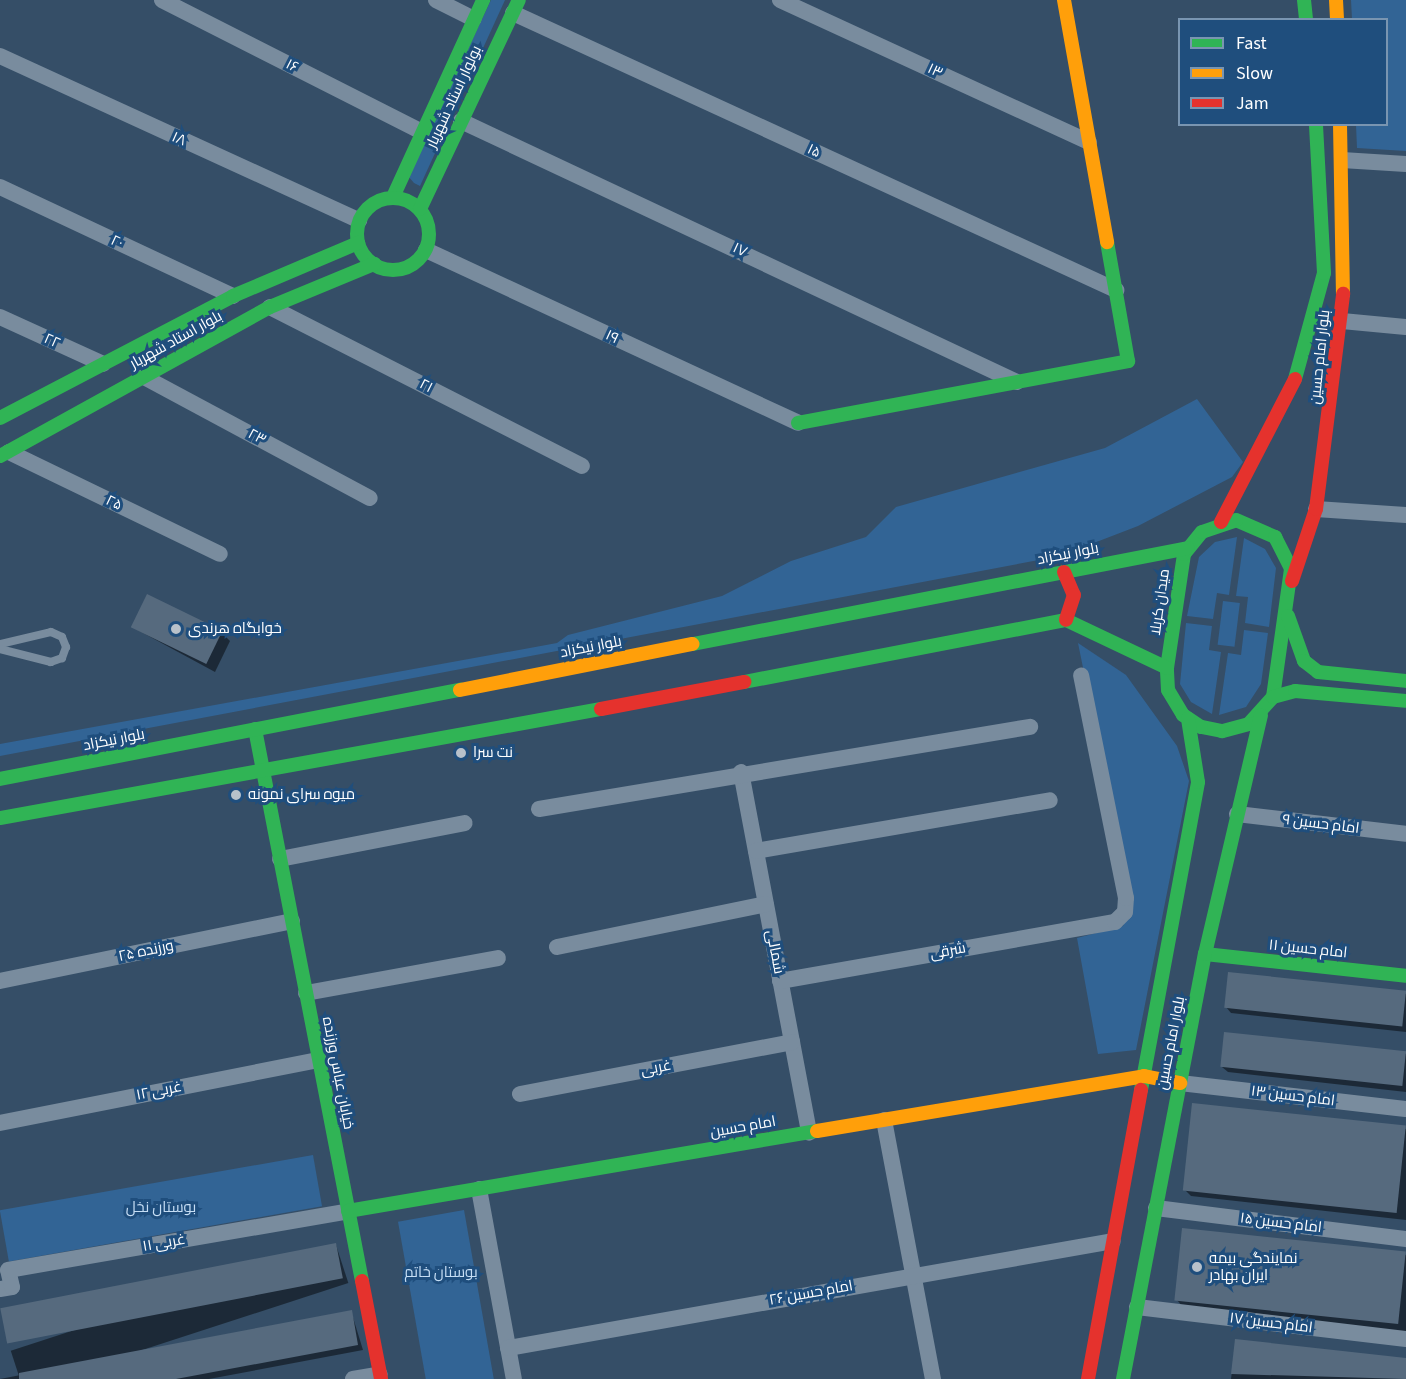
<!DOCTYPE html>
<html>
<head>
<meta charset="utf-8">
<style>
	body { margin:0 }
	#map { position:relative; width:1406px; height:1379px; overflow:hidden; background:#354e67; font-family:"Source Sans 3",Cairo,sans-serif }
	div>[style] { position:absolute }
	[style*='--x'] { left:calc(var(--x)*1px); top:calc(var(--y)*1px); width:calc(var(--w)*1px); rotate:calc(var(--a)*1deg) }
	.green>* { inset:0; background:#326495; transform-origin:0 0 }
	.shadow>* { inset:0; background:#0007; transform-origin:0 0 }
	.building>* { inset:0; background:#566a7e; transform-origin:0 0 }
	.lane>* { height:8px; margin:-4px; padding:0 4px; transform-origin:4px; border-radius:4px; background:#798c9e }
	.street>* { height:16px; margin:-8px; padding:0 8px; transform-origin:8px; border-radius:8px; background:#798c9e }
	.fast>* { height:14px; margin:-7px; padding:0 7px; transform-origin:7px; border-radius:7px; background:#30b455 }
	.fast>.ring { margin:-7px; padding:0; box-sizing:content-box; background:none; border:14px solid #30b455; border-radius:50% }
	.slow>* { height:14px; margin:-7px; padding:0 7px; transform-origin:7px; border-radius:7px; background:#ff9f0a }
	.jam>* { height:14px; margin:-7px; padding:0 7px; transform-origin:7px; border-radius:7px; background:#e5322d }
	.dots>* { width:16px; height:16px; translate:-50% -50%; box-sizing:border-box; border:3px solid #1f4e7d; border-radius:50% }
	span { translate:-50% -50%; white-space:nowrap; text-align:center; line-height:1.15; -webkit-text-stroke:6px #1f4e7d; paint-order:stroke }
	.street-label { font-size:15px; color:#fff }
	.poi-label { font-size:15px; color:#fff }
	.left { translate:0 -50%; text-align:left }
	.park-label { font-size:15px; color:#c6def5 }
	.legend { position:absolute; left:1178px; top:18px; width:210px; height:108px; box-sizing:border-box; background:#1f4e7d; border:2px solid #7995b1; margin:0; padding:8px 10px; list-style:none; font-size:18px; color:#fff }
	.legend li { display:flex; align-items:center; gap:12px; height:30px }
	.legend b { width:30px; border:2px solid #7995b1 }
</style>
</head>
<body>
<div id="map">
	<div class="green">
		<i style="clip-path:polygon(491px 0,505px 0,420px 186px,414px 183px,408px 176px)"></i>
		<i style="clip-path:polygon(1351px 0,1406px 0,1406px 151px,1357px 148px,1356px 125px,1386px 124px,1386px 20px,1352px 19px)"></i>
		<i style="clip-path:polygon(1197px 399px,1243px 462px,1232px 477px,1138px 526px,1060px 556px,0 756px,0 744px,557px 643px,568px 635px,722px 596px,791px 561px,866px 537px,896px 507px,1105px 448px)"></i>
		<i style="clip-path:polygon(1237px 537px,1229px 595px,1217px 593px,1213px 619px,1187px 616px,1199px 557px,1215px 542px)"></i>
		<i style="clip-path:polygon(1244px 538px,1265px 549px,1276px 568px,1269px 627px,1245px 623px,1248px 597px,1236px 596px)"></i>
		<i style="left:1223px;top:601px;width:17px;height:44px;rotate:7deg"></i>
		<i style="clip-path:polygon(1186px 623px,1212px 626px,1209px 650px,1221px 652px,1212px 714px,1191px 702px,1180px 684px)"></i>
		<i style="clip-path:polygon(1244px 630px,1268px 633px,1261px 684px,1246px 707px,1219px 715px,1228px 653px,1241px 655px)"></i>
		<i style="clip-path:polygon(1078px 643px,1126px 675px,1177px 746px,1189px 781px,1136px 1050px,1098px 1054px,1077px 938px,1123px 926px,1131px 904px)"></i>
		<i style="left:313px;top:1155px;width:52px;height:318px;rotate:80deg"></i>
		<i style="left:464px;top:1210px;width:172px;height:67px;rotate:80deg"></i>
	</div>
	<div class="shadow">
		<i style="clip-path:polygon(132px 627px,221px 632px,230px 641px,215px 672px)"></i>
		<i style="clip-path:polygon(1406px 994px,1406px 1032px,1231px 1013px,1226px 1007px)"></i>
		<i style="clip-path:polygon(1406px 1054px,1406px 1092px,1228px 1072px,1222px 1067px)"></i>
		<i style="clip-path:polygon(1406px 1129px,1406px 1220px,1191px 1196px,1185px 1190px)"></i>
		<i style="left:336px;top:1245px;width:40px;height:342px;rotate:72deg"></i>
		<i style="clip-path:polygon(1406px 1255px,1406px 1334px,1182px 1306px,1177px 1300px)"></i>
		<i style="clip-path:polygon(351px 1311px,363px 1350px,209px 1379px,0 1379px)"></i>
		<i style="clip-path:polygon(1236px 1341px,1406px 1360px,1406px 1379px,1231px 1379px)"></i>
	</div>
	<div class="building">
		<i style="left:147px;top:594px;width:84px;height:37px;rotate:26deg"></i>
		<i style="left:1228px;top:972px;width:179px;height:36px;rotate:6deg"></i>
		<i style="left:1224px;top:1032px;width:183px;height:35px;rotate:6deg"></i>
		<i style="left:1192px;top:1103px;width:215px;height:88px;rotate:6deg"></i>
		<i style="left:1182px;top:1228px;width:225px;height:73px;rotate:6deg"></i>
		<i style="left:336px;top:1243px;width:36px;height:342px;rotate:79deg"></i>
		<i style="clip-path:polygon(352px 1310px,358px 1345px,176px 1379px,19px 1379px,19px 1373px)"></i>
		<i style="clip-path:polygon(1235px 1339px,1406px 1358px,1406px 1379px,1231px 1374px)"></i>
	</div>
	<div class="lane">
		<i style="--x:0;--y:644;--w:52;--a:-13.2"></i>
		<i style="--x:51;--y:632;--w:12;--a:24"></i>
		<i style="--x:62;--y:637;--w:11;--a:68"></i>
		<i style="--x:66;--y:647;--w:12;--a:110"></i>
		<i style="--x:62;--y:658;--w:12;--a:160"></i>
		<i style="--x:51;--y:662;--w:53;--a:-165.7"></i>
	</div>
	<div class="street">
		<i style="--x:162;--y:0;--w:292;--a:26.9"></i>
		<i style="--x:436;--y:0;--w:42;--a:26.6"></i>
		<i style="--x:780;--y:0;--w:340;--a:24.7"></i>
		<i style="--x:513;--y:13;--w:664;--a:24.67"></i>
		<i style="--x:0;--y:56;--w:395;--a:24.6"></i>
		<i style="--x:461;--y:121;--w:614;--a:25.15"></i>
		<i style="--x:1342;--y:160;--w:64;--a:3.6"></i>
		<i style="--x:0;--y:187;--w:257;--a:25.1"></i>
		<i style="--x:426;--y:250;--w:410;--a:24.9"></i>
		<i style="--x:270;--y:307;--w:350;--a:27"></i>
		<i style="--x:0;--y:317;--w:113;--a:24.5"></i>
		<i style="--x:1342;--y:321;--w:64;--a:5.4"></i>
		<i style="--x:144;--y:377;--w:256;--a:28.2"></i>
		<i style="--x:9;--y:452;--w:234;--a:25.8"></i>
		<i style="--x:1316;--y:509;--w:90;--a:3.8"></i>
		<i style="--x:741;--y:772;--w:367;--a:79.3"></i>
		<i style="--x:539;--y:809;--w:498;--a:-9.5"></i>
		<i style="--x:1237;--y:814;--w:170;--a:6.7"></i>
		<i style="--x:756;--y:851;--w:298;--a:-9.8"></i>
		<i style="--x:280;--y:859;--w:188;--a:-11"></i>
		<i style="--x:557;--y:947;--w:213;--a:-11.6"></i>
		<i style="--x:0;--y:981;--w:298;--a:-11.6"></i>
		<i style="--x:780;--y:981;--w:340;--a:-10"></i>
		<i style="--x:1115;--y:922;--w:14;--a:-45"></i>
		<i style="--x:1125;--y:912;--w:14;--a:-86"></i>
		<i style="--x:1126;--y:898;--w:227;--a:-101.4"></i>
		<i style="--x:306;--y:993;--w:195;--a:-10.3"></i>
		<i style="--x:1180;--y:1083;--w:227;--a:6.6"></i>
		<i style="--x:520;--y:1094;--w:277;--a:-10.8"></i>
		<i style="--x:884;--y:1120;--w:264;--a:79.3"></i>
		<i style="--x:0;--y:1123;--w:325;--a:-11.2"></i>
		<i style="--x:479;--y:1189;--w:193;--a:79.6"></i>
		<i style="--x:1156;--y:1208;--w:252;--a:7.1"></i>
		<i style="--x:0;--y:1289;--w:12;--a:-9"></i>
		<i style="--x:12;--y:1287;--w:17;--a:-103"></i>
		<i style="--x:8;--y:1270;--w:345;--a:-9.8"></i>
		<i style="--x:1137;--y:1307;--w:271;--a:6.8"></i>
		<i style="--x:508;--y:1348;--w:614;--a:-10.03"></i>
		<i style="--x:353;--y:1379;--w:27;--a:-10"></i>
	</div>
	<div class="fast">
		<i style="--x:1304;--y:0;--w:20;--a:84"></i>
		<i style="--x:393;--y:197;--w:217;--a:-65.4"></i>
		<i class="ring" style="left:357px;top:198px;width:58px;height:58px"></i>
		<i style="--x:420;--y:209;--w:231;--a:-64.7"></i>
		<i style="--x:1295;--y:379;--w:110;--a:-74.7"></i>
		<i style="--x:1324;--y:273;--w:149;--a:-93.1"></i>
		<i style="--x:0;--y:418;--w:263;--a:-27.6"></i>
		<i style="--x:233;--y:296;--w:136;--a:-23"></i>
		<i style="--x:798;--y:423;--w:336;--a:-10.6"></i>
		<i style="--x:1128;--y:361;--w:121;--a:-100"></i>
		<i style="--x:0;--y:456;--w:308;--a:-28.9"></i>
		<i style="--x:270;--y:307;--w:113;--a:-22.5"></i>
		<i style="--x:1236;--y:520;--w:43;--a:23.6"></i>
		<i style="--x:1275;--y:537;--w:36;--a:63"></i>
		<i style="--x:1291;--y:569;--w:129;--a:98"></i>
		<i style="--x:1273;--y:697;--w:36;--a:132"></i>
		<i style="--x:1249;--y:724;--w:28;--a:165"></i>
		<i style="--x:1222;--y:731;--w:21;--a:-169"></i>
		<i style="--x:1201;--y:727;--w:22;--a:-146"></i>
		<i style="--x:1183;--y:715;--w:29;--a:-121"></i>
		<i style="--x:1168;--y:690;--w:22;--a:-93"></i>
		<i style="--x:1167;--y:668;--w:115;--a:-81.5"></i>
		<i style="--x:1184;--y:554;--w:28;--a:-51"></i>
		<i style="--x:1202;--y:532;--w:36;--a:-19"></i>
		<i style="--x:1288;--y:616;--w:48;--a:70.4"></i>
		<i style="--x:1304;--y:661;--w:18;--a:38"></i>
		<i style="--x:1318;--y:672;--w:88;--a:5.8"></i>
		<i style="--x:693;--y:644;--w:504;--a:-10.98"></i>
		<i style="--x:744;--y:682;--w:328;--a:-10.9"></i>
		<i style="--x:1066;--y:620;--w:112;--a:25.4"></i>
		<i style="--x:1273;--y:697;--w:23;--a:-15"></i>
		<i style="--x:1295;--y:691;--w:111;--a:5.1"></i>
		<i style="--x:255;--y:729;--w:562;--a:79.03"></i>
		<i style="--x:0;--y:779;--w:469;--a:-11"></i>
		<i style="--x:0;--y:818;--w:611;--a:-10.28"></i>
		<i style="--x:1205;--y:954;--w:202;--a:6.2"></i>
		<i style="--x:1141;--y:1090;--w:313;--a:-79.5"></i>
		<i style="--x:1198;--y:782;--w:64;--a:-99"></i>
		<i style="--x:348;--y:1211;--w:476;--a:-9.7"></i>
		<i style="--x:1123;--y:1379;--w:433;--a:-79.1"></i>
		<i style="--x:1205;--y:954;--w:245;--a:-76.8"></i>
	</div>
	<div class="slow">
		<i style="--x:1064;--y:0;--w:246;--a:79.9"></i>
		<i style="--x:1336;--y:0;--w:20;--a:87"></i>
		<i style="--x:1340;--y:124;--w:170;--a:89"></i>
		<i style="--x:460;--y:690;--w:237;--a:-11.2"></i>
		<i style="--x:817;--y:1131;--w:332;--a:-9.5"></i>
		<i style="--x:1144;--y:1076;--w:37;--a:11"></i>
	</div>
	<div class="jam">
		<i style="--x:1221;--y:522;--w:161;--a:-62.6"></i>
		<i style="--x:1064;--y:572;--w:25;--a:67"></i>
		<i style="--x:1074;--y:595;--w:26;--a:108"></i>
		<i style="--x:1292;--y:581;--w:76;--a:-71.6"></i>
		<i style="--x:1316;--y:509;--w:217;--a:-82.8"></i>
		<i style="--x:601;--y:709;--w:146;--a:-10.7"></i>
		<i style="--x:362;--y:1281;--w:100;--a:79"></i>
		<i style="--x:1088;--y:1379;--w:294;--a:-79.6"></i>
	</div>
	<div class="dots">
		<i style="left:176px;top:629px;background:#b8c1ca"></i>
		<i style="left:461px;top:753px;background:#b8c1ca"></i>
		<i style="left:236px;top:795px;background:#b8c1ca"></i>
		<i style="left:1197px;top:1267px;background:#b8c1ca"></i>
	</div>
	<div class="street-label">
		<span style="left:292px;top:66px;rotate:27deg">۱۶</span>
		<span style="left:935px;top:71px;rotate:25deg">۱۳</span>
		<span style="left:454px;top:97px;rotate:-65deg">بولوار استاد شهریار</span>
		<span style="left:179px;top:139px;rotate:24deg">۱۸</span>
		<span style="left:814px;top:151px;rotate:25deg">۱۵</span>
		<span style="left:117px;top:242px;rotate:25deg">۲۰</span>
		<span style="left:740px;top:250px;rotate:25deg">۱۷</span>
		<span style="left:612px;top:337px;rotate:25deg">۱۹</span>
		<span style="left:176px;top:340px;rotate:-29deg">بلوار استاد شهریار</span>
		<span style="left:52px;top:341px;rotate:24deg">۲۲</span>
		<span style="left:1320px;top:357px;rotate:-84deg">بلوار امام حسین</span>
		<span style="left:426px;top:386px;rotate:27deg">۲۱</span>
		<span style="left:257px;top:437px;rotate:28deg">۲۳</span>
		<span style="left:114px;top:503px;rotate:26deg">۲۵</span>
		<span style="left:1068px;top:554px;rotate:-11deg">بلوار نیکزاد</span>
		<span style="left:1160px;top:602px;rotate:-82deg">میدان کربلا</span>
		<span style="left:591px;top:647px;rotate:-11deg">بلوار نیکزاد</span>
		<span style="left:114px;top:740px;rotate:-11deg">بلوار نیکزاد</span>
		<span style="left:1321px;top:824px;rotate:7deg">امام حسین ۹</span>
		<span style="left:1308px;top:949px;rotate:6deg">امام حسین ۱۱</span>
		<span style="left:146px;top:951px;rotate:-12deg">ورزنده ۲۵</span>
		<span style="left:948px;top:951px;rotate:-10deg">شرقی</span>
		<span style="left:775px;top:952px;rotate:79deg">شمالی</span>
		<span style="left:1171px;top:1043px;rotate:-79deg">بلوار امام حسین</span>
		<span style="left:656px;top:1068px;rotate:-11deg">غربی</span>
		<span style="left:338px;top:1073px;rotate:79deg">خیابان عباس ورزنده</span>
		<span style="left:159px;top:1091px;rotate:-11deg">غربی ۱۲</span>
		<span style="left:1293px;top:1096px;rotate:7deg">امام حسین ۱۳</span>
		<span style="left:743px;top:1127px;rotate:-10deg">امام حسین</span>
		<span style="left:1281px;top:1223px;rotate:7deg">امام حسین ۱۵</span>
		<span style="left:164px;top:1243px;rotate:-10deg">غربی ۱۱</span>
		<span style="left:811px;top:1293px;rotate:-10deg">امام حسین ۲۶</span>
		<span style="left:1271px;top:1323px;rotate:7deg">امام حسین ۱۷</span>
	</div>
	<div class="poi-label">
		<span class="left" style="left:188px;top:629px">خوابگاه هرندی</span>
		<span class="left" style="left:473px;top:753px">نت سرا</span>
		<span class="left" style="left:248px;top:795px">میوه سرای نمونه</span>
		<span class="left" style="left:1209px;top:1267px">نمایندگی بیمه<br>ایران بهادر</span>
	</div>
	<div class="park-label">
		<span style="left:161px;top:1208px">بوستان نخل</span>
		<span style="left:441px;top:1273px">بوستان خاتم</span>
	</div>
	<ul class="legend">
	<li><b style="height:8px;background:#30b455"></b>Fast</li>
	<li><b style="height:8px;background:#ff9f0a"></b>Slow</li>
	<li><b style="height:8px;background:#e5322d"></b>Jam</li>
	</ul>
</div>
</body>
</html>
